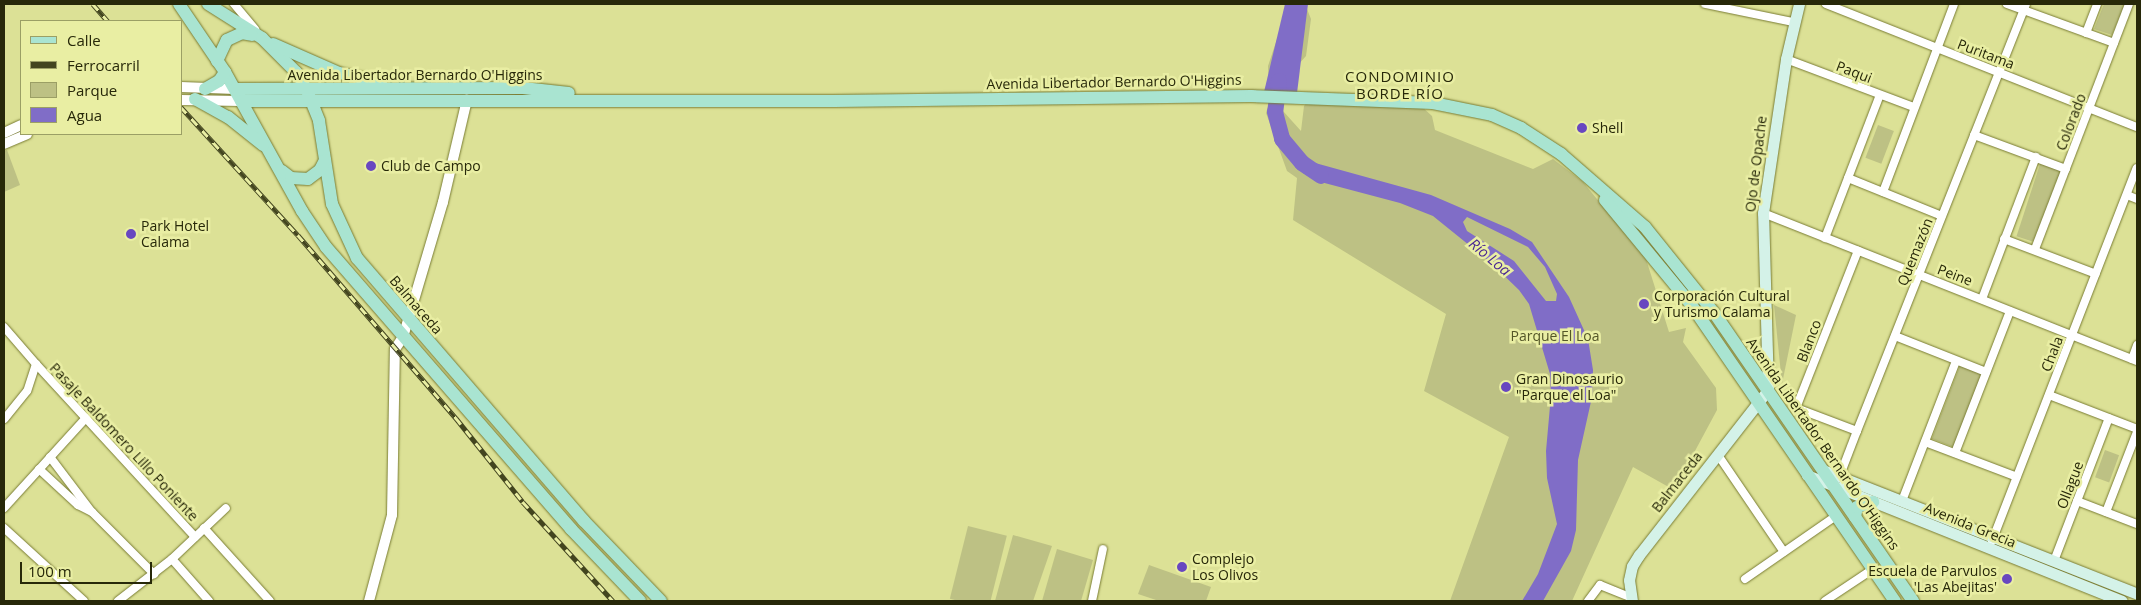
<!DOCTYPE html>
<html>
<head>
<meta charset="utf-8">
<style>
	body { margin:0 }
	#map { position:relative; width:2141px; height:605px; overflow:hidden; background:#dce196; font-family:"Open Sans",sans-serif }
	div>[style] { position:absolute }
	[style*='--x'] { left:calc(var(--x)*1px); top:calc(var(--y)*1px); width:calc(var(--w)*1px); rotate:calc(var(--a)*1deg) }
	.green>* { inset:0; background:#bdc184; transform-origin:0 0 }
	.water>* { inset:0; background:#806dc7 }
	.river>* { height:16px; margin:-8px; padding:0 8px; transform-origin:8px; border-radius:8px; background:#806dc7 }
	.roads { filter:drop-shadow(0 0 1px #797c34) drop-shadow(0 0 1px #797c34) }
	.minor>* { height:8px; margin:-4px; padding:0 4px; transform-origin:4px; border-radius:4px; background:#fff }
	.tertiary>* { height:10px; margin:-5px; padding:0 5px; transform-origin:5px; border-radius:5px; background:#fff }
	.secondary>* { height:11px; margin:-5.5px; padding:0 5.5px; transform-origin:5.5px; border-radius:5.5px; background:#d4f2e8 }
	.primary>* { height:12px; margin:-6px; padding:0 6px; transform-origin:6px; border-radius:6px; background:#a9e4d1 }
	.rail>* { height:4.5px; margin-top:-2.25px; transform-origin:0; background:repeating-linear-gradient(90deg,#e9eea3 0 8px,#43451f 0 16px); box-sizing:border-box; border-block:1px solid #43451f }
	.dots>* { width:14px; height:14px; translate:-50% -50%; box-sizing:border-box; border:2px solid #e9eea3; border-radius:50% }
	span { translate:-50% -50%; white-space:nowrap; text-align:center; line-height:1.15; -webkit-text-stroke:5px #e9eea3; paint-order:stroke }
	.street-label { font-size:14px; color:#272809 }
	.poi-label { font-size:14px; color:#272809 }
	.left { translate:0 -50%; text-align:left }
	.right { translate:-100% -50%; text-align:right }
	.park-label { font-size:14px; color:#545628 }
	.neighbourhood-label { font-size:15px; color:#272809; letter-spacing:1px }
	.water-label { font-size:15px; color:#4a2793; font-style:italic }
	.frame { position:absolute; inset:0; border:5px solid #272809; pointer-events:none }
	.legend { position:absolute; left:20px; top:20px; width:162px; height:115px; box-sizing:border-box; background:#e9eea3; border:1px solid #9b9f65; margin:0; padding:6px 9px; list-style:none; font-size:15px; color:#272809 }
	.legend li { display:flex; align-items:center; gap:10px; height:25px }
	.legend b { width:25px; border:1px solid #9b9f65 }
	.scale { position:absolute; left:20px; top:562px; width:132px; height:22px; box-sizing:border-box; border:2px solid #272809; border-top:0; padding-left:6px; font-size:15px; line-height:18px; white-space:nowrap; color:#272809; -webkit-text-stroke:4px #e9eea3; paint-order:stroke }
</style>
</head>
<body>
<div id="map">
	<div class="green">
		<i style="clip-path:polygon(1305px 4px,1311px 19px,1306px 56px,1281px 84px,1283px 111px,1301px 131px,1304px 106px,1308px 101px,1421px 106px,1432px 116px,1435px 130px,1533px 169px,1553px 159px,1583px 182px,1646px 259px,1669px 332px,1686px 328px,1683px 342px,1716px 388px,1717px 410px,1674px 490px,1633px 467px,1572px 601px,1450px 601px,1509px 437px,1424px 391px,1446px 314px,1293px 220px,1297px 178px,1287px 171px,1266px 113px,1269px 103px,1268px 66px,1286px 12px)"></i>
		<i style="clip-path:polygon(2104px 4px,2125px 4px,2112px 35px,2094px 29px)"></i>
		<i style="left:1878px;top:125px;width:17px;height:35px;rotate:21deg"></i>
		<i style="clip-path:polygon(7px 150px,20px 185px,4px 192px,4px 151px)"></i>
		<i style="left:2040px;top:164px;width:23px;height:76px;rotate:18deg"></i>
		<i style="clip-path:polygon(1774px 305px,1796px 315px,1782px 384px)"></i>
		<i style="left:1960px;top:365px;width:26px;height:79px;rotate:21deg"></i>
		<i style="left:2105px;top:450px;width:15px;height:29px;rotate:20deg"></i>
		<i style="left:968px;top:526px;width:40px;height:75px;rotate:14deg"></i>
		<i style="clip-path:polygon(1013px 535px,1052px 546px,1033px 601px,995px 601px)"></i>
		<i style="clip-path:polygon(1057px 549px,1093px 560px,1081px 601px,1042px 601px)"></i>
		<i style="clip-path:polygon(1149px 565px,1211px 587px,1206px 601px,1159px 601px,1138px 594px)"></i>
	</div>
	<div class="water">
		<i style="clip-path:polygon(1285px 4px,1308px 4px,1297px 93px,1264px 92px)"></i>
		<i style="clip-path:polygon(evenodd,1308px 161px,1431px 195px,1510px 229px,1532px 242px,1569px 297px,1588px 339px,1593px 370px,1592px 397px,1578px 460px,1576px 530px,1571px 551px,1543px 601px,1522px 601px,1538px 574px,1557px 524px,1547px 478px,1546px 451px,1551px 395px,1550px 374px,1529px 304px,1519px 290px,1490px 262px,1433px 216px,1400px 203px,1317px 181px,1303px 173px,1302px 163px,1308px 161px,1467px 217px,1528px 247px,1545px 267px,1557px 294px,1556px 301px,1546px 301px,1514px 261px,1467px 231px,1463px 222px,1467px 217px)"></i>
	</div>
	<div class="river">
		<i style="--x:1279;--y:81;--w:31;--a:97"></i>
		<i style="--x:1275;--y:112;--w:28;--a:75"></i>
		<i style="--x:1282;--y:139;--w:31;--a:50"></i>
		<i style="--x:1302;--y:163;--w:23;--a:34"></i>
	</div>
	<div class="roads">
		<div class="minor">
			<i style="--x:234;--y:4;--w:33;--a:50"></i>
			<i style="--x:1705;--y:4;--w:90;--a:11.6"></i>
			<i style="--x:1826;--y:4;--w:334;--a:21.6"></i>
			<i style="--x:2007;--y:4;--w:114;--a:20"></i>
			<i style="--x:2086;--y:33;--w:31;--a:-69"></i>
			<i style="--x:1786;--y:59;--w:137;--a:20.6"></i>
			<i style="--x:1974;--y:135;--w:98;--a:20.3"></i>
			<i style="--x:1848;--y:178;--w:101;--a:22"></i>
			<i style="--x:1883;--y:192;--w:201;--a:-69.3"></i>
			<i style="--x:2127;--y:195;--w:11;--a:22"></i>
			<i style="--x:1763;--y:213;--w:402;--a:21.6"></i>
			<i style="--x:1825;--y:238;--w:153;--a:-69"></i>
			<i style="--x:2004;--y:239;--w:98;--a:20.8"></i>
			<i style="--x:2035;--y:249;--w:262;--a:-69"></i>
			<i style="--x:1982;--y:299;--w:152;--a:-69.2"></i>
			<i style="--x:4;--y:327;--w:49;--a:49.1"></i>
			<i style="--x:36;--y:364;--w:28;--a:108"></i>
			<i style="--x:27;--y:391;--w:36;--a:129"></i>
			<i style="--x:1895;--y:336;--w:98;--a:21.6"></i>
			<i style="--x:2132;--y:359;--w:15;--a:-70"></i>
			<i style="--x:36;--y:364;--w:235;--a:47.4"></i>
			<i style="--x:2049;--y:395;--w:94;--a:21.1"></i>
			<i style="--x:1857;--y:431;--w:65;--a:-159.3"></i>
			<i style="--x:1796;--y:408;--w:169;--a:-68.5"></i>
			<i style="--x:1925;--y:442;--w:98;--a:20.8"></i>
			<i style="--x:1955;--y:453;--w:152;--a:-68.8"></i>
			<i style="--x:1718;--y:455;--w:117;--a:55.8"></i>
			<i style="--x:50;--y:457;--w:68;--a:52.8"></i>
			<i style="--x:39;--y:469;--w:53;--a:42.7"></i>
			<i style="--x:78;--y:505;--w:16;--a:27"></i>
			<i style="--x:92;--y:512;--w:88;--a:45"></i>
			<i style="--x:1844;--y:482;--w:12;--a:-99"></i>
			<i style="--x:1842;--y:470;--w:42;--a:-69"></i>
			<i style="--x:1857;--y:431;--w:459;--a:-68.4"></i>
			<i style="--x:1902;--y:501;--w:150;--a:-68.9"></i>
			<i style="--x:2077;--y:501;--w:64;--a:21"></i>
			<i style="--x:4;--y:508;--w:122;--a:-47.7"></i>
			<i style="--x:2106;--y:512;--w:86;--a:-68.8"></i>
			<i style="--x:4;--y:528;--w:108;--a:42.4"></i>
			<i style="--x:204;--y:528;--w:98;--a:47.9"></i>
			<i style="--x:1992;--y:541;--w:400;--a:-68.8"></i>
			<i style="--x:172;--y:559;--w:56;--a:48.6"></i>
			<i style="--x:2054;--y:561;--w:153;--a:-69"></i>
			<i style="--x:1745;--y:579;--w:111;--a:-34.7"></i>
			<i style="--x:118;--y:601;--w:68;--a:-37.9"></i>
			<i style="--x:172;--y:559;--w:74;--a:-43.4"></i>
			<i style="--x:1092;--y:601;--w:53;--a:-78.1"></i>
			<i style="--x:1588;--y:601;--w:20;--a:-53"></i>
			<i style="--x:1600;--y:585;--w:35;--a:22"></i>
			<i style="--x:1825;--y:601;--w:58;--a:-33.7"></i>
		</div>
		<div class="tertiary">
			<i style="--x:181;--y:87;--w:54;--a:2.1"></i>
			<i style="--x:181;--y:100;--w:60;--a:1"></i>
			<i style="--x:4;--y:133;--w:19;--a:-25"></i>
			<i style="--x:4;--y:144;--w:25;--a:-23"></i>
			<i style="--x:369;--y:601;--w:89;--a:-75"></i>
			<i style="--x:392;--y:515;--w:166;--a:-89"></i>
			<i style="--x:395;--y:349;--w:14;--a:-56"></i>
			<i style="--x:403;--y:337;--w:141;--a:-73.5"></i>
			<i style="--x:443;--y:202;--w:105;--a:-76.8"></i>
		</div>
		<div class="secondary">
			<i style="--x:1823;--y:470;--w:338;--a:21.5"></i>
			<i style="--x:1807;--y:475;--w:339;--a:21.8"></i>
			<i style="--x:1632;--y:601;--w:21;--a:-98"></i>
			<i style="--x:1629;--y:580;--w:14;--a:-78"></i>
			<i style="--x:1632;--y:566;--w:13;--a:-58"></i>
			<i style="--x:1639;--y:555;--w:209;--a:-52"></i>
			<i style="--x:1768;--y:390;--w:177;--a:-91.6"></i>
			<i style="--x:1763;--y:213;--w:156;--a:-81.5"></i>
			<i style="--x:1786;--y:59;--w:57;--a:-76.7"></i>
		</div>
		<div class="primary">
			<i style="--x:179;--y:4;--w:82;--a:55.9"></i>
			<i style="--x:225;--y:72;--w:159;--a:61"></i>
			<i style="--x:302;--y:211;--w:43;--a:56.3"></i>
			<i style="--x:326;--y:247;--w:374;--a:49"></i>
			<i style="--x:571;--y:529;--w:100;--a:46.2"></i>
			<i style="--x:208;--y:4;--w:64;--a:32.2"></i>
			<i style="--x:262;--y:38;--w:48;--a:45"></i>
			<i style="--x:296;--y:72;--w:19;--a:58"></i>
			<i style="--x:306;--y:88;--w:35;--a:68"></i>
			<i style="--x:319;--y:121;--w:84;--a:81.1"></i>
			<i style="--x:332;--y:204;--w:60;--a:65.2"></i>
			<i style="--x:357;--y:258;--w:347;--a:49.2"></i>
			<i style="--x:584;--y:521;--w:111;--a:46.1"></i>
			<i style="--x:273;--y:44;--w:72;--a:23.7"></i>
			<i style="--x:339;--y:73;--w:43;--a:12.1"></i>
			<i style="--x:217;--y:61;--w:23;--a:-65"></i>
			<i style="--x:227;--y:40;--w:17;--a:-25"></i>
			<i style="--x:242;--y:33;--w:10;--a:11"></i>
			<i style="--x:205;--y:89;--w:16;--a:-30"></i>
			<i style="--x:219;--y:81;--w:11;--a:-56"></i>
			<i style="--x:235;--y:89;--w:288;--a:-0.2"></i>
			<i style="--x:523;--y:88;--w:46;--a:6.2"></i>
			<i style="--x:195;--y:99;--w:38;--a:29"></i>
			<i style="--x:228;--y:117;--w:45;--a:38.7"></i>
			<i style="--x:241;--y:101;--w:593;--a:0"></i>
			<i style="--x:834;--y:101;--w:417;--a:-0.7"></i>
			<i style="--x:1251;--y:96;--w:182;--a:2.2"></i>
			<i style="--x:1433;--y:103;--w:60;--a:11.5"></i>
			<i style="--x:1492;--y:115;--w:32;--a:24"></i>
			<i style="--x:1521;--y:128;--w:48;--a:33"></i>
			<i style="--x:1561;--y:154;--w:111;--a:41"></i>
			<i style="--x:1645;--y:227;--w:112;--a:51.2"></i>
			<i style="--x:1715;--y:314;--w:349;--a:55.4"></i>
			<i style="--x:282;--y:171;--w:11;--a:38"></i>
			<i style="--x:291;--y:178;--w:17;--a:3"></i>
			<i style="--x:308;--y:179;--w:15;--a:-37"></i>
			<i style="--x:320;--y:170;--w:11;--a:-63"></i>
			<i style="--x:1605;--y:200;--w:134;--a:50.5"></i>
			<i style="--x:1690;--y:303;--w:362;--a:55.5"></i>
			<i style="--x:1855;--y:517;--w:10;--a:-79"></i>
			<i style="--x:1857;--y:507;--w:17;--a:-17"></i>
		</div>
	</div>
	<div class="rail">
		<i style="--x:93;--y:4;--w:23;--a:49"></i>
		<i style="--x:181;--y:107;--w:173;--a:47.6"></i>
		<i style="--x:298;--y:235;--w:242;--a:49.2"></i>
		<i style="--x:456;--y:418;--w:107;--a:51.4"></i>
		<i style="--x:523;--y:502;--w:134;--a:47.7"></i>
	</div>
	<div class="dots">
		<i style="left:1582px;top:128px;background:#6847c0"></i>
		<i style="left:371px;top:166px;background:#6847c0"></i>
		<i style="left:131px;top:234px;background:#6847c0"></i>
		<i style="left:1644px;top:304px;background:#6847c0"></i>
		<i style="left:1506px;top:387px;background:#6847c0"></i>
		<i style="left:1182px;top:567px;background:#6847c0"></i>
		<i style="left:2007px;top:579px;background:#6847c0"></i>
	</div>
	<div class="street-label">
		<span style="left:1986px;top:54px;rotate:21deg">Puritama</span>
		<span style="left:1854px;top:72px;rotate:21deg">Paqui</span>
		<span style="left:415px;top:75px">Avenida Libertador Bernardo O'Higgins</span>
		<span style="left:1114px;top:82px;rotate:-1deg">Avenida Libertador Bernardo O'Higgins</span>
		<span style="left:2071px;top:122px;rotate:-69deg">Colorado</span>
		<span style="left:1756px;top:164px;rotate:-83deg">Ojo de Opache</span>
		<span style="left:1915px;top:252px;rotate:-68deg">Quemazón</span>
		<span style="left:1955px;top:275px;rotate:21deg">Peine</span>
		<span style="left:416px;top:305px;rotate:49deg">Balmaceda</span>
		<span style="left:1809px;top:341px;rotate:-69deg">Blanco</span>
		<span style="left:2052px;top:354px;rotate:-69deg">Chala</span>
		<span style="left:124px;top:442px;rotate:47deg">Pasaje Baldomero Lillo Poniente</span>
		<span style="left:1823px;top:444px;rotate:55deg">Avenida Libertador Bernardo O'Higgins</span>
		<span style="left:1677px;top:482px;rotate:-52deg">Balmaceda</span>
		<span style="left:2070px;top:485px;rotate:-69deg">Ollague</span>
		<span style="left:1970px;top:525px;rotate:22deg">Avenida Grecia</span>
	</div>
	<div class="poi-label">
		<span class="left" style="left:1592px;top:128px">Shell</span>
		<span class="left" style="left:381px;top:166px">Club de Campo</span>
		<span class="left" style="left:141px;top:234px">Park Hotel<br>Calama</span>
		<span class="left" style="left:1654px;top:304px">Corporación Cultural<br>y Turismo Calama</span>
		<span class="left" style="left:1516px;top:387px">Gran Dinosaurio<br>"Parque el Loa"</span>
		<span class="left" style="left:1192px;top:567px">Complejo<br>Los Olivos</span>
		<span class="right" style="left:1997px;top:579px">Escuela de Parvulos<br>'Las Abejitas'</span>
	</div>
	<div class="park-label">
		<span style="left:1555px;top:336px">Parque El Loa</span>
	</div>
	<div class="neighbourhood-label">
		<span style="left:1400px;top:85px">CONDOMINIO<br>BORDE RÍO</span>
	</div>
	<div class="water-label">
		<span style="left:1490px;top:257px;rotate:40deg">Río Loa</span>
	</div>
	<div class="frame"></div>
	<ul class="legend">
	<li><b style="height:6px;background:#a9e4d1"></b>Calle</li>
	<li><b style="height:6px;background:#43451f"></b>Ferrocarril</li>
	<li><b style="height:14px;background:#bdc184"></b>Parque</li>
	<li><b style="height:14px;background:#806dc7"></b>Agua</li>
	</ul>
	<div class="scale">100 m</div>
</div>
</body>
</html>
